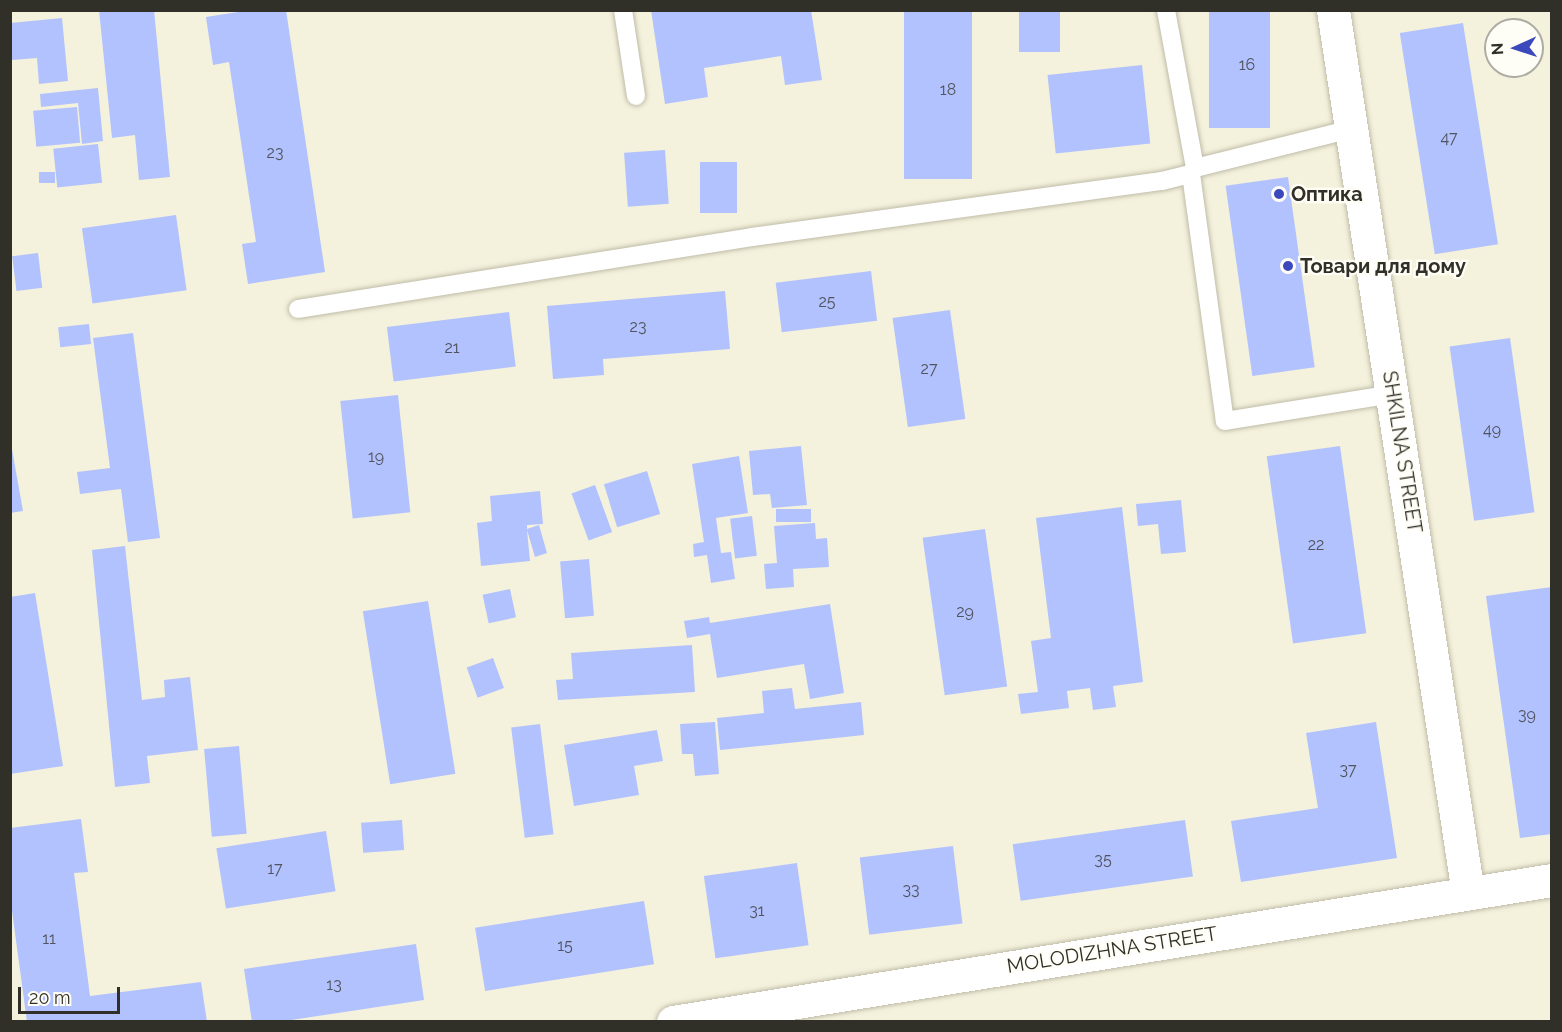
<!DOCTYPE html>
<html>
<head>
<meta charset="utf-8">
<style>
	body { margin:0 }
	#map { position:relative; width:1562px; height:1032px; overflow:hidden; background:#f4f1dc; font-family:Raleway,sans-serif }
	div>[style] { position:absolute }
	[style*='--x'] { left:calc(var(--x)*1px); top:calc(var(--y)*1px); width:calc(var(--w)*1px); rotate:calc(var(--a)*1deg) }
	.building>* { inset:0; background:#b2c2fe; transform-origin:0 0 }
	.roads { filter:drop-shadow(0 0 2px #bfbca8) drop-shadow(0 0 2px #bfbca8) }
	.lane>* { height:18px; margin:-9px; padding:0 9px; transform-origin:9px; border-radius:9px; background:#fff }
	.street>* { height:33px; margin:-16.5px; padding:0 16.5px; transform-origin:16.5px; border-radius:16.5px; background:#fff }
	.dots>* { width:16px; height:16px; translate:-50% -50%; box-sizing:border-box; border:3px solid #fffef6; border-radius:50% }
	span { translate:-50% -50%; white-space:nowrap; text-align:center; line-height:1.15; -webkit-text-stroke:4.5px #fffef6; paint-order:stroke }
	.number-label { font-size:16px; color:#51545e }
	.number-label span { -webkit-text-stroke-width:0 }
	.poi-label { font-size:20px; color:#313028; font-weight:700 }
	.left { translate:0 -50%; text-align:left }
	.street-label { font-size:20px; color:#313028 }
	.frame { position:absolute; inset:0; border:12px solid #313028; pointer-events:none }
	.north { position:absolute; left:1484px; top:18px; width:60px; height:60px; box-sizing:border-box; background:#fffef6; border:2px solid #adaca4; border-radius:50%; rotate:267deg; font-size:16px; font-weight:700; line-height:24px; text-align:center; color:#313028 }
	.north::after { content:''; display:block; margin:auto; width:21px; height:27px; background:#3c49bc; clip-path:polygon(50% 0,100% 100%,50% 72%,0 100%) }
	.scale { position:absolute; left:18px; top:987px; width:102px; height:27px; box-sizing:border-box; border:3px solid #313028; border-top:0; padding-left:8px; font-size:18px; line-height:21px; white-space:nowrap; color:#313028; -webkit-text-stroke:4px #fffef6; paint-order:stroke }
</style>
</head>
<body>
<div id="map">
	<div class="building">
		<i style="clip-path:polygon(99px 10px,154px 10px,170px 177px,139px 180px,135px 135px,112px 138px)"></i>
		<i style="clip-path:polygon(251px 10px,286px 10px,325px 272px,248px 284px,242px 244px,256px 242px,229px 62px,213px 65px,206px 17px)"></i>
		<i style="clip-path:polygon(651px 10px,811px 10px,822px 80px,785px 85px,781px 56px,704px 68px,708px 97px,665px 104px)"></i>
		<i style="left:904px;top:10px;width:68px;height:169px"></i>
		<i style="left:1019px;top:10px;width:41px;height:42px"></i>
		<i style="left:1209px;top:10px;width:61px;height:118px"></i>
		<i style="clip-path:polygon(62px 18px,68px 81px,39px 84px,37px 58px,12px 60px,10px 23px)"></i>
		<i style="left:1463px;top:23px;width:224px;height:64px;rotate:81deg"></i>
		<i style="left:1142px;top:65px;width:79px;height:95px;rotate:84deg"></i>
		<i style="clip-path:polygon(98px 88px,103px 141px,82px 144px,78px 103px,41px 107px,40px 94px)"></i>
		<i style="left:77px;top:107px;width:36px;height:44px;rotate:85deg"></i>
		<i style="left:98px;top:144px;width:39px;height:45px;rotate:84deg"></i>
		<i style="left:665px;top:150px;width:54px;height:41px;rotate:86deg"></i>
		<i style="left:700px;top:162px;width:37px;height:51px"></i>
		<i style="left:39px;top:172px;width:16px;height:11px"></i>
		<i style="left:1288px;top:177px;width:192px;height:63px;rotate:82deg"></i>
		<i style="left:176px;top:215px;width:76px;height:95px;rotate:82deg"></i>
		<i style="left:38px;top:253px;width:35px;height:26px;rotate:83deg"></i>
		<i style="left:871px;top:271px;width:50px;height:96px;rotate:83deg"></i>
		<i style="clip-path:polygon(725px 291px,730px 349px,603px 359px,604px 375px,553px 379px,547px 306px)"></i>
		<i style="left:950px;top:310px;width:110px;height:58px;rotate:82deg"></i>
		<i style="left:509px;top:312px;width:55px;height:123px;rotate:83deg"></i>
		<i style="left:89px;top:324px;width:20px;height:31px;rotate:84deg"></i>
		<i style="clip-path:polygon(133px 333px,160px 538px,128px 542px,121px 489px,80px 494px,77px 472px,110px 468px,93px 338px)"></i>
		<i style="left:1510px;top:338px;width:176px;height:61px;rotate:82deg"></i>
		<i style="left:398px;top:395px;width:118px;height:58px;rotate:84deg"></i>
		<i style="clip-path:polygon(10px 438px,23px 511px,10px 513px)"></i>
		<i style="clip-path:polygon(801px 446px,807px 505px,772px 508px,770px 494px,753px 495px,749px 451px)"></i>
		<i style="left:1340px;top:446px;width:189px;height:74px;rotate:82deg"></i>
		<i style="clip-path:polygon(739px 456px,748px 513px,716px 518px,721px 553px,731px 552px,735px 579px,711px 583px,707px 555px,694px 557px,693px 544px,704px 542px,692px 464px)"></i>
		<i style="left:647px;top:471px;width:45px;height:45px;rotate:73deg"></i>
		<i style="left:595px;top:485px;width:50px;height:25px;rotate:70deg"></i>
		<i style="clip-path:polygon(540px 491px,543px 524px,527px 525px,527px 529px,539px 525px,547px 553px,535px 557px,527px 530px,530px 561px,481px 566px,477px 523px,492px 521px,490px 496px)"></i>
		<i style="clip-path:polygon(1181px 500px,1186px 552px,1161px 554px,1158px 524px,1138px 526px,1136px 504px)"></i>
		<i style="clip-path:polygon(1122px 507px,1143px 682px,1113px 686px,1116px 707px,1093px 710px,1090px 688px,1067px 691px,1069px 708px,1021px 714px,1018px 694px,1038px 692px,1031px 641px,1051px 638px,1036px 518px)"></i>
		<i style="left:776px;top:509px;width:35px;height:13px"></i>
		<i style="left:752px;top:516px;width:40px;height:22px;rotate:83deg"></i>
		<i style="clip-path:polygon(815px 523px,816px 539px,827px 538px,829px 567px,793px 569px,794px 587px,766px 589px,764px 564px,777px 563px,774px 526px)"></i>
		<i style="left:985px;top:529px;width:159px;height:63px;rotate:82deg"></i>
		<i style="clip-path:polygon(125px 546px,142px 700px,165px 697px,164px 680px,190px 677px,198px 750px,147px 756px,150px 783px,115px 787px,92px 550px)"></i>
		<i style="left:589px;top:559px;width:57px;height:29px;rotate:85deg"></i>
		<i style="clip-path:polygon(1552px 587px,1552px 834px,1520px 838px,1486px 596px)"></i>
		<i style="left:510px;top:589px;width:29px;height:28px;rotate:78deg"></i>
		<i style="clip-path:polygon(35px 593px,63px 766px,10px 774px,10px 597px)"></i>
		<i style="left:428px;top:601px;width:175px;height:66px;rotate:81deg"></i>
		<i style="clip-path:polygon(830px 604px,844px 693px,810px 699px,804px 664px,717px 678px,710px 634px,687px 638px,684px 621px,709px 617px,710px 623px)"></i>
		<i style="clip-path:polygon(692px 645px,695px 692px,558px 700px,556px 680px,573px 679px,571px 653px)"></i>
		<i style="left:493px;top:658px;width:32px;height:28px;rotate:70deg"></i>
		<i style="clip-path:polygon(792px 688px,795px 709px,861px 702px,864px 735px,720px 750px,717px 718px,764px 713px,762px 691px)"></i>
		<i style="clip-path:polygon(715px 722px,719px 774px,695px 776px,693px 754px,682px 754px,680px 724px)"></i>
		<i style="clip-path:polygon(1376px 722px,1397px 858px,1241px 882px,1231px 821px,1318px 808px,1306px 733px)"></i>
		<i style="left:540px;top:724px;width:111px;height:29px;rotate:83deg"></i>
		<i style="clip-path:polygon(657px 730px,663px 761px,634px 766px,639px 795px,574px 806px,564px 745px)"></i>
		<i style="left:239px;top:746px;width:88px;height:35px;rotate:85deg"></i>
		<i style="clip-path:polygon(81px 819px,88px 872px,74px 873px,90px 996px,201px 982px,207px 1022px,27px 1022px,10px 896px,10px 828px)"></i>
		<i style="left:402px;top:820px;width:30px;height:41px;rotate:86deg"></i>
		<i style="left:1185px;top:820px;width:57px;height:174px;rotate:82deg"></i>
		<i style="left:326px;top:831px;width:61px;height:111px;rotate:81deg"></i>
		<i style="left:953px;top:846px;width:78px;height:94px;rotate:83deg"></i>
		<i style="left:797px;top:863px;width:83px;height:94px;rotate:82deg"></i>
		<i style="left:644px;top:901px;width:64px;height:171px;rotate:81deg"></i>
		<i style="clip-path:polygon(416px 944px,424px 1000px,278px 1022px,252px 1022px,244px 969px)"></i>
	</div>
	<div class="roads">
		<div class="lane">
			<i style="--x:623;--y:10;--w:87;--a:81.4"></i>
			<i style="--x:1195;--y:168;--w:162;--a:-14"></i>
			<i style="--x:1191;--y:174;--w:249;--a:82.2"></i>
			<i style="--x:1225;--y:421;--w:170;--a:-9.1"></i>
			<i style="--x:298;--y:309;--w:460;--a:-9"></i>
			<i style="--x:752;--y:237;--w:414;--a:-7.8"></i>
			<i style="--x:1162;--y:181;--w:30;--a:-14"></i>
			<i style="--x:1191;--y:174;--w:7;--a:-56"></i>
			<i style="--x:1195;--y:168;--w:161;--a:-100.4"></i>
		</div>
		<div class="street">
			<i style="--x:1333;--y:10;--w:893;--a:81.31"></i>
			<i style="--x:673;--y:1022;--w:890;--a:-9.18"></i>
		</div>
	</div>
	<div class="dots">
		<i style="left:1279px;top:194px;background:#3c49bc"></i>
		<i style="left:1288px;top:266px;background:#3c49bc"></i>
	</div>
	<div class="number-label">
		<span style="left:1247px;top:65px">16</span>
		<span style="left:948px;top:90px">18</span>
		<span style="left:1449px;top:138px">47</span>
		<span style="left:275px;top:153px">23</span>
		<span style="left:827px;top:302px">25</span>
		<span style="left:638px;top:327px">23</span>
		<span style="left:452px;top:348px">21</span>
		<span style="left:929px;top:369px">27</span>
		<span style="left:1492px;top:430px">49</span>
		<span style="left:376px;top:457px">19</span>
		<span style="left:1316px;top:545px">22</span>
		<span style="left:965px;top:612px">29</span>
		<span style="left:1527px;top:715px">39</span>
		<span style="left:1348px;top:770px">37</span>
		<span style="left:1103px;top:860px">35</span>
		<span style="left:275px;top:869px">17</span>
		<span style="left:911px;top:890px">33</span>
		<span style="left:757px;top:911px">31</span>
		<span style="left:49px;top:939px">11</span>
		<span style="left:565px;top:946px">15</span>
		<span style="left:334px;top:985px">13</span>
	</div>
	<div class="poi-label">
		<span class="left" style="left:1291px;top:194px">Оптика</span>
		<span class="left" style="left:1300px;top:266px">Товари для дому</span>
	</div>
	<div class="street-label">
		<span style="left:1402px;top:452px;rotate:81deg">SHKILNA STREET</span>
		<span style="left:1112px;top:950px;rotate:-9deg">MOLODIZHNA STREET</span>
	</div>
	<div class="frame"></div>
	<div class="north">N</div>
	<div class="scale">20 m</div>
</div>
</body>
</html>
